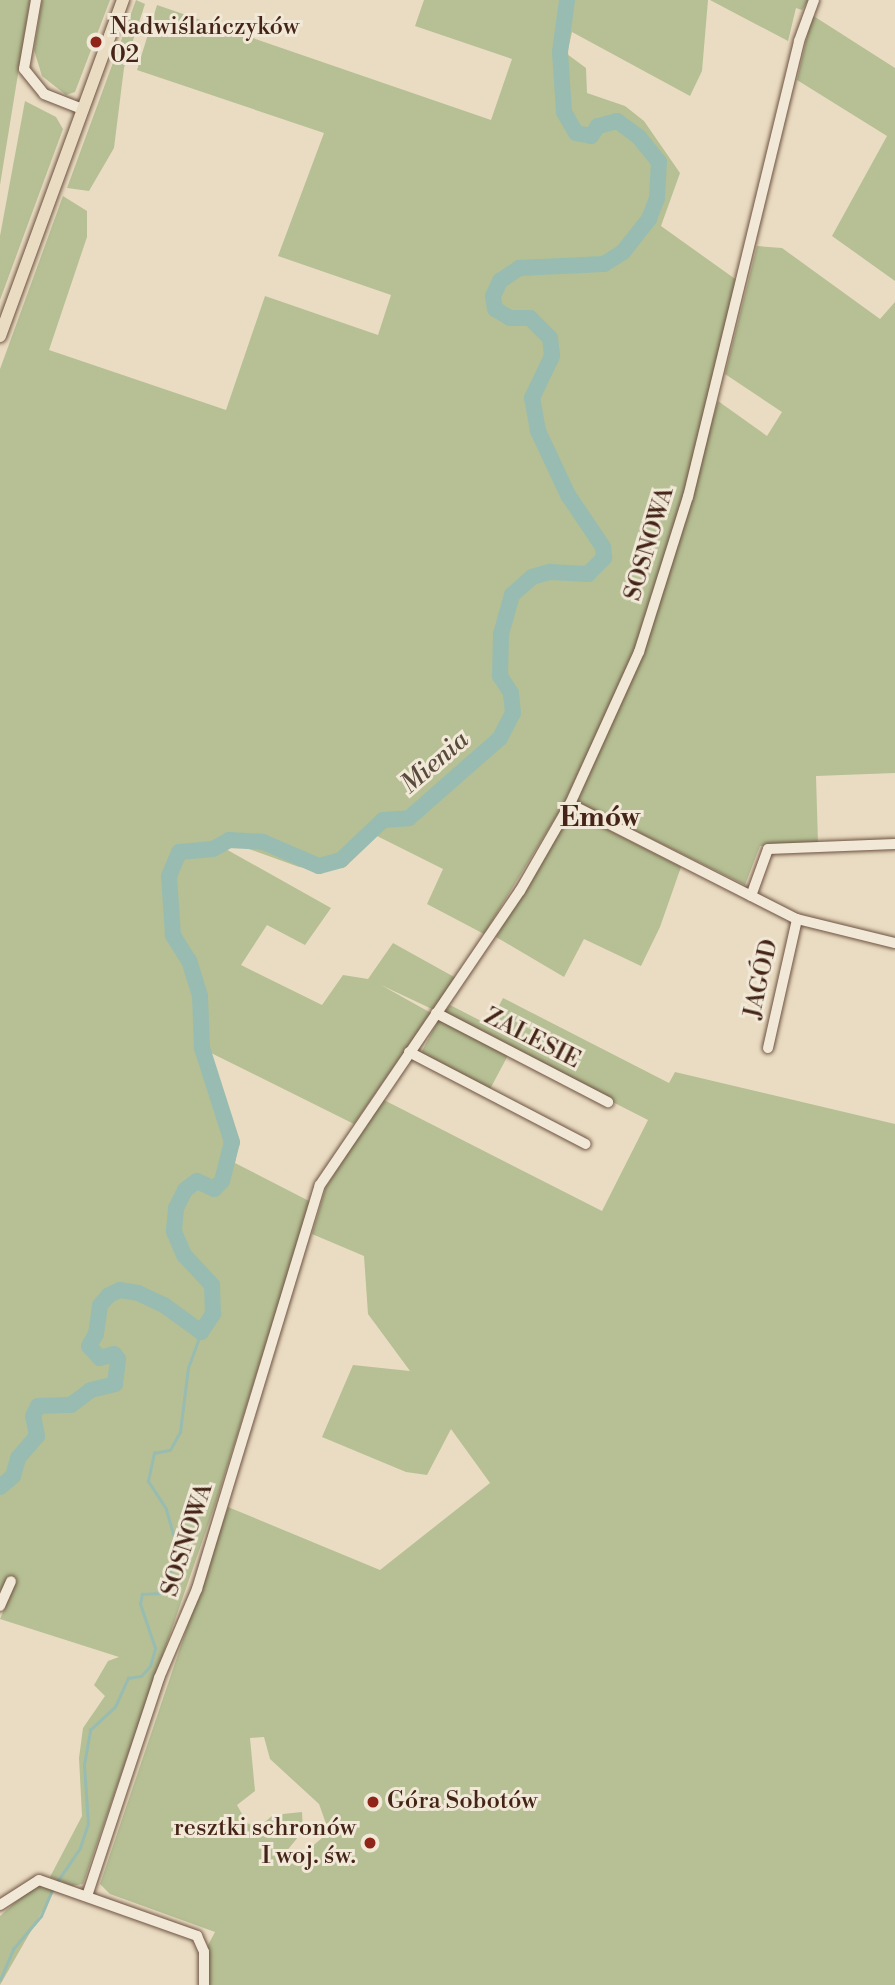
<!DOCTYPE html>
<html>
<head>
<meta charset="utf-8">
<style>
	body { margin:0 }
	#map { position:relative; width:895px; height:1985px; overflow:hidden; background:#eadcc2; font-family:"Libre Bodoni",serif }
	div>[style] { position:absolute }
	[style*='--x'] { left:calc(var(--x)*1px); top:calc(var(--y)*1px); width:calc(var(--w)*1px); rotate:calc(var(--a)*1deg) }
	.green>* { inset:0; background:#b6c094; transform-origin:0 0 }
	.stream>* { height:2.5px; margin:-1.25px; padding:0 1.25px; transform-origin:1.25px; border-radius:1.25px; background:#98bcb1 }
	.river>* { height:16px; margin:-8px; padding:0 8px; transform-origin:8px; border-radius:8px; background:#98bcb1 }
	.roads { filter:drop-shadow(0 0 2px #6d5241) drop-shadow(0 0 2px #6d5241) }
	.minor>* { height:10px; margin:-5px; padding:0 5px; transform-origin:5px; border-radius:5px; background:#f1e8d7 }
	.major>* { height:12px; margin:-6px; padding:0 6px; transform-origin:6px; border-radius:6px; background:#eadcc2 }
	.dots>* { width:19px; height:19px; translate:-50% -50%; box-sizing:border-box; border:4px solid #f1e8d7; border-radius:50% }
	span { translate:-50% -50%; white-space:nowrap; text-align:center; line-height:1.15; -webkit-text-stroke:6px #f1e8d7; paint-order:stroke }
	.poi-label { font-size:24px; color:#432416 }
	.left { translate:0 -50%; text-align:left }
	.right { translate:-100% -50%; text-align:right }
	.street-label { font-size:24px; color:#432416 }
	.water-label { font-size:26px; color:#584a3d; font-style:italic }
	.quarter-label { font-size:28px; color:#432416; font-weight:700 }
</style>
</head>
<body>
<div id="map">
	<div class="green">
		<i style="clip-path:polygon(0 0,30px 0,0 185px)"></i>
		<i style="clip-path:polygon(42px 0,110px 0,75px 92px,66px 95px,42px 76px,34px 50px)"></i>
		<i style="clip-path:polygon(136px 0,145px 4px,124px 68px,114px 148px,89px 191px,67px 188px)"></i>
		<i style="clip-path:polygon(424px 0,708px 0,702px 71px,690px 96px,572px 32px,567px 54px,586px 68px,587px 93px,625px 106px,644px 121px,680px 173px,661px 226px,738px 281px,692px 468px,635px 653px,562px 807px,484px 934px,427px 904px,443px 869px,373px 834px,356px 856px,328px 870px,299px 867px,235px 844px,224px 848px,331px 908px,305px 945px,267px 925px,241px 965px,322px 1005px,343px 975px,368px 979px,393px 943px,456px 978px,434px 1010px,381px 985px,431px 1013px,354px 1124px,207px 1051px,238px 1148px,235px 1163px,311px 1202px,216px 1502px,83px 1884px,72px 1886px,50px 1877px,82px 1816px,79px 1758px,83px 1728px,105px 1696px,94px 1685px,108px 1661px,119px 1657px,0 1619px,16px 1580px,0 1597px,0 369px,63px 196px,87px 211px,87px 237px,49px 350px,226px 410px,265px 296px,378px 335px,391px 295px,278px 256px,324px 133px,137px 70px,157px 5px,491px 120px,512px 59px,415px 26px)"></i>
		<i style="clip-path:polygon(710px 0,808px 0,802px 10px,796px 8px,788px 41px)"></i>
		<i style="clip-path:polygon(812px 15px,895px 68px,895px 281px,832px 236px,887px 136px,797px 80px)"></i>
		<i style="clip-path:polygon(25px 101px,56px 117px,63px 129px,0 300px,0 236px)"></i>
		<i style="clip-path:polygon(757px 246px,782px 248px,880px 319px,895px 302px,895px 773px,816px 776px,818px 843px,760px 846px,745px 885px,577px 802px,643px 654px,718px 401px,767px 436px,782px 412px,725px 374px)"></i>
		<i style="clip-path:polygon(571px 811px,681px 867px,660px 927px,641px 966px,584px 939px,564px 977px,496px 937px)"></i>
		<i style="clip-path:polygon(evenodd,503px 998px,669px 1083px,675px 1072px,895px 1124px,895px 1985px,209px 1985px,207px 1947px,215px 1932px,110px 1894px,100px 1884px,228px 1507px,380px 1570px,490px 1483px,451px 1429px,427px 1475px,406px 1472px,322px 1437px,353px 1365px,410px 1371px,368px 1314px,364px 1256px,312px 1234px,326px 1187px,382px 1099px,602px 1211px,648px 1120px,442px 1015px,450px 1005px,489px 1025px,503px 998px,264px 1737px,270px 1759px,319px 1804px,329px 1832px,289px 1866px,281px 1858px,303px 1831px,302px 1812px,273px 1815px,258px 1828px,247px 1823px,237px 1805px,255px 1791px,250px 1738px,264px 1737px)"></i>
		<i style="left:439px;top:1019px;width:78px;height:41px;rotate:28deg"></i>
		<i style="clip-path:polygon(36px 1884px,55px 1889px,0 1985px,0 1916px)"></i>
	</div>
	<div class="stream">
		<i style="--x:57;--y:1882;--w:41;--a:-55.9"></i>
		<i style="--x:80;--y:1848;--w:25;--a:-72"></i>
		<i style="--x:88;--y:1824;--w:59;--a:-93.9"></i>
		<i style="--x:84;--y:1765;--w:36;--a:-80"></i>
		<i style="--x:90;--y:1730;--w:34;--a:-43"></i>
		<i style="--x:115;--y:1707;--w:32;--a:-66"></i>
		<i style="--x:128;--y:1678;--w:13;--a:-9"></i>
		<i style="--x:141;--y:1676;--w:13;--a:-48"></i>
		<i style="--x:150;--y:1666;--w:19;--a:-74"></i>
		<i style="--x:155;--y:1648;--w:46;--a:-108.8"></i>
		<i style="--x:140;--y:1604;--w:10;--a:-79"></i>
		<i style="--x:142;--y:1594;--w:19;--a:-3"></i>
		<i style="--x:161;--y:1593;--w:35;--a:-66"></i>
		<i style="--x:175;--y:1561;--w:20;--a:-90"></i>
		<i style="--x:175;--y:1541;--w:33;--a:-106"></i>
		<i style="--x:166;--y:1509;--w:33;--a:-123"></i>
		<i style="--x:148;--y:1481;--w:29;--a:-78"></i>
		<i style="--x:154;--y:1453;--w:16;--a:-11"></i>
		<i style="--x:170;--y:1450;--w:21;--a:-61"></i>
		<i style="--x:180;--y:1432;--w:64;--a:-82.9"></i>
		<i style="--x:188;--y:1368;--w:38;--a:-70"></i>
		<i style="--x:0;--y:1980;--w:34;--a:-67"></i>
		<i style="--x:13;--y:1949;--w:43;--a:-49.7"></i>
		<i style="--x:41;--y:1916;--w:30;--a:-67"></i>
	</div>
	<div class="river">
		<i style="--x:0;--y:1487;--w:17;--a:-40"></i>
		<i style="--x:13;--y:1476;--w:19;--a:-74"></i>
		<i style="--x:18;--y:1458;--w:29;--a:-49"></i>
		<i style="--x:37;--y:1436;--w:20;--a:-101"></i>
		<i style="--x:33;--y:1416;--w:11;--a:-63"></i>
		<i style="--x:38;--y:1406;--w:33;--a:-2"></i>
		<i style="--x:71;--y:1405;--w:25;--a:-37"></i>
		<i style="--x:91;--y:1390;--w:25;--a:-14"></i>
		<i style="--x:115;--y:1384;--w:25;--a:-83"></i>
		<i style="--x:118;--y:1359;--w:6;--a:-129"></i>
		<i style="--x:114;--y:1354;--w:15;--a:164"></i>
		<i style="--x:100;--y:1358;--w:16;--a:-133"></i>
		<i style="--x:89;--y:1346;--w:14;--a:-60"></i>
		<i style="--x:96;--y:1334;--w:29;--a:-82"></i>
		<i style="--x:100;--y:1305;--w:13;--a:-48"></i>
		<i style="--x:109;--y:1295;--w:12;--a:-24"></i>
		<i style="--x:120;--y:1290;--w:18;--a:9"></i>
		<i style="--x:138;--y:1293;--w:29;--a:25"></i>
		<i style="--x:164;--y:1305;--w:46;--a:36.1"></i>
		<i style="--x:201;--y:1332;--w:22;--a:-56"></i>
		<i style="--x:213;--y:1314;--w:29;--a:-92"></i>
		<i style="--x:212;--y:1285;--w:41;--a:-133"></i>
		<i style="--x:184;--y:1255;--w:26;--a:-113"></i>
		<i style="--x:174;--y:1231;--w:23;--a:-85"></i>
		<i style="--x:176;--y:1208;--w:20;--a:-63"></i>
		<i style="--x:185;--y:1190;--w:15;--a:-37"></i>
		<i style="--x:197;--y:1181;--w:19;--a:25"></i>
		<i style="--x:214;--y:1189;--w:11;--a:-45"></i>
		<i style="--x:222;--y:1181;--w:40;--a:-75.6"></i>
		<i style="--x:232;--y:1142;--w:99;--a:-107.7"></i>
		<i style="--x:202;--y:1048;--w:52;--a:-92.2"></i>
		<i style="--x:200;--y:996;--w:37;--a:-107"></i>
		<i style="--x:189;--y:961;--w:31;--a:-122"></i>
		<i style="--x:173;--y:935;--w:59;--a:-93.9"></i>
		<i style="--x:169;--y:876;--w:26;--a:-67"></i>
		<i style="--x:179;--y:852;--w:34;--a:-5"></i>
		<i style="--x:213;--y:849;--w:18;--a:-29"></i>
		<i style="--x:229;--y:840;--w:34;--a:3"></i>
		<i style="--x:263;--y:842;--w:61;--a:23.2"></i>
		<i style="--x:319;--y:866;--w:23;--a:-15"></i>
		<i style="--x:341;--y:860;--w:58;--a:-43.6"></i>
		<i style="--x:383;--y:820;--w:26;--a:-4"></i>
		<i style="--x:409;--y:818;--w:121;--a:-41.3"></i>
		<i style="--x:500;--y:738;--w:28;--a:-63"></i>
		<i style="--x:513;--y:713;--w:20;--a:-96"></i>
		<i style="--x:511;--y:693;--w:20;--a:-123"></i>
		<i style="--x:500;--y:676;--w:42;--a:-88.6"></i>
		<i style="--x:501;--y:634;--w:41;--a:-74.2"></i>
		<i style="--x:512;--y:595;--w:27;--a:-42"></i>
		<i style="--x:532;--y:577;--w:19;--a:-16"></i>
		<i style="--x:550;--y:572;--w:38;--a:3"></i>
		<i style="--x:588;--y:574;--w:23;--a:-45"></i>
		<i style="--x:604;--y:558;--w:11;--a:-95"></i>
		<i style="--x:603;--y:547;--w:63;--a:-123.9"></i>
		<i style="--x:568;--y:495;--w:71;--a:-115.1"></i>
		<i style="--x:538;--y:431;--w:34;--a:-100"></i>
		<i style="--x:532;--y:398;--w:47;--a:-64.5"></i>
		<i style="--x:552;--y:356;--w:18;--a:-96"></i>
		<i style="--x:550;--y:338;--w:28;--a:-135"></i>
		<i style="--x:530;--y:318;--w:20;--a:180"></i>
		<i style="--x:510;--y:318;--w:17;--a:-149"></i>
		<i style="--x:495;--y:309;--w:13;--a:-99"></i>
		<i style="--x:493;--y:296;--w:17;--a:-65"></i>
		<i style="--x:500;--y:281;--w:23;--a:-34"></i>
		<i style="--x:519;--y:268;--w:85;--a:-2.7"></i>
		<i style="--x:604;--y:264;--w:22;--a:-32"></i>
		<i style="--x:623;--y:252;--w:42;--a:-51.8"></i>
		<i style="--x:649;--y:219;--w:22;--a:-69"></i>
		<i style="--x:657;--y:198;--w:36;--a:-87"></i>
		<i style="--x:659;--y:162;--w:32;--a:-129"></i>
		<i style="--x:639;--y:137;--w:27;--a:-144"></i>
		<i style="--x:617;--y:121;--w:20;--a:165"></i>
		<i style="--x:598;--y:126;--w:12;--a:125"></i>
		<i style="--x:591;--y:136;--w:15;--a:-169"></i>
		<i style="--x:576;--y:133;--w:24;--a:-120"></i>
		<i style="--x:564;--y:112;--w:60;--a:-93.8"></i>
		<i style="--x:560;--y:52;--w:52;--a:-82.3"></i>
	</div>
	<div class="roads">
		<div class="minor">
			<i style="--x:36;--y:0;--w:70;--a:99.9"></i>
			<i style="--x:24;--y:69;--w:32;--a:51"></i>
			<i style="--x:44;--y:94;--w:41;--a:21.5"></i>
			<i style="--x:570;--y:804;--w:254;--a:26.9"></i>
			<i style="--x:797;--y:919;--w:101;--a:13.8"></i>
			<i style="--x:751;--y:896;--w:50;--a:-70.1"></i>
			<i style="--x:768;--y:849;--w:127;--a:-2.3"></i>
			<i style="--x:436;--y:1013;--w:194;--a:27.4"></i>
			<i style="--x:768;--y:1048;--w:132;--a:-77.3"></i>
			<i style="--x:409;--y:1052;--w:199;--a:27.5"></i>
			<i style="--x:0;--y:1606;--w:27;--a:-66"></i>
			<i style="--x:87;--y:1896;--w:230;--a:-71.7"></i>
			<i style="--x:159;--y:1678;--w:97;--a:-66.9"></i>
			<i style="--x:197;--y:1589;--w:422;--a:-73.1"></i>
			<i style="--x:320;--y:1185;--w:356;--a:-55.8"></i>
			<i style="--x:520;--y:891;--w:100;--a:-60.1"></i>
			<i style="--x:570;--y:804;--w:167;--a:-65.6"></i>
			<i style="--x:639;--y:652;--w:163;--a:-72.5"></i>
			<i style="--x:688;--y:497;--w:469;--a:-76.3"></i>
			<i style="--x:799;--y:41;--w:44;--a:-69.9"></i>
			<i style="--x:0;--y:1905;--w:46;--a:-32.7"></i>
			<i style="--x:39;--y:1880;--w:168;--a:19.5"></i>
			<i style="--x:197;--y:1936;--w:17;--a:66"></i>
			<i style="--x:204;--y:1952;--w:33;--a:90"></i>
		</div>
		<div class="major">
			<i style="--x:0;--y:336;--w:358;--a:-69.9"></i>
		</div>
	</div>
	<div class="dots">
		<i style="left:96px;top:42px;background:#8f2418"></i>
		<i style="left:373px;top:1802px;background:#8f2418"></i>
		<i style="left:370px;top:1843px;background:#8f2418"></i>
	</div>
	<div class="poi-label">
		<span class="left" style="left:110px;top:42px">Nadwiślańczyków<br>02</span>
		<span class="left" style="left:387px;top:1802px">Góra Sobotów</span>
		<span class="right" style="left:356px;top:1843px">resztki schronów<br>I woj. św.</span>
	</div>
	<div class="street-label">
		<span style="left:650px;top:544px;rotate:-73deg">SOSNOWA</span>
		<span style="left:762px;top:979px;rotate:-77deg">JAGÓD</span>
		<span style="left:532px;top:1039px;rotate:27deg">ZALESIE</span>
		<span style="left:188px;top:1540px;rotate:-72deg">SOSNOWA</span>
	</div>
	<div class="water-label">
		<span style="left:435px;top:763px;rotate:-41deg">Mienia</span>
	</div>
	<div class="quarter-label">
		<span style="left:600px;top:818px">Emów</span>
	</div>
</div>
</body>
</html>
